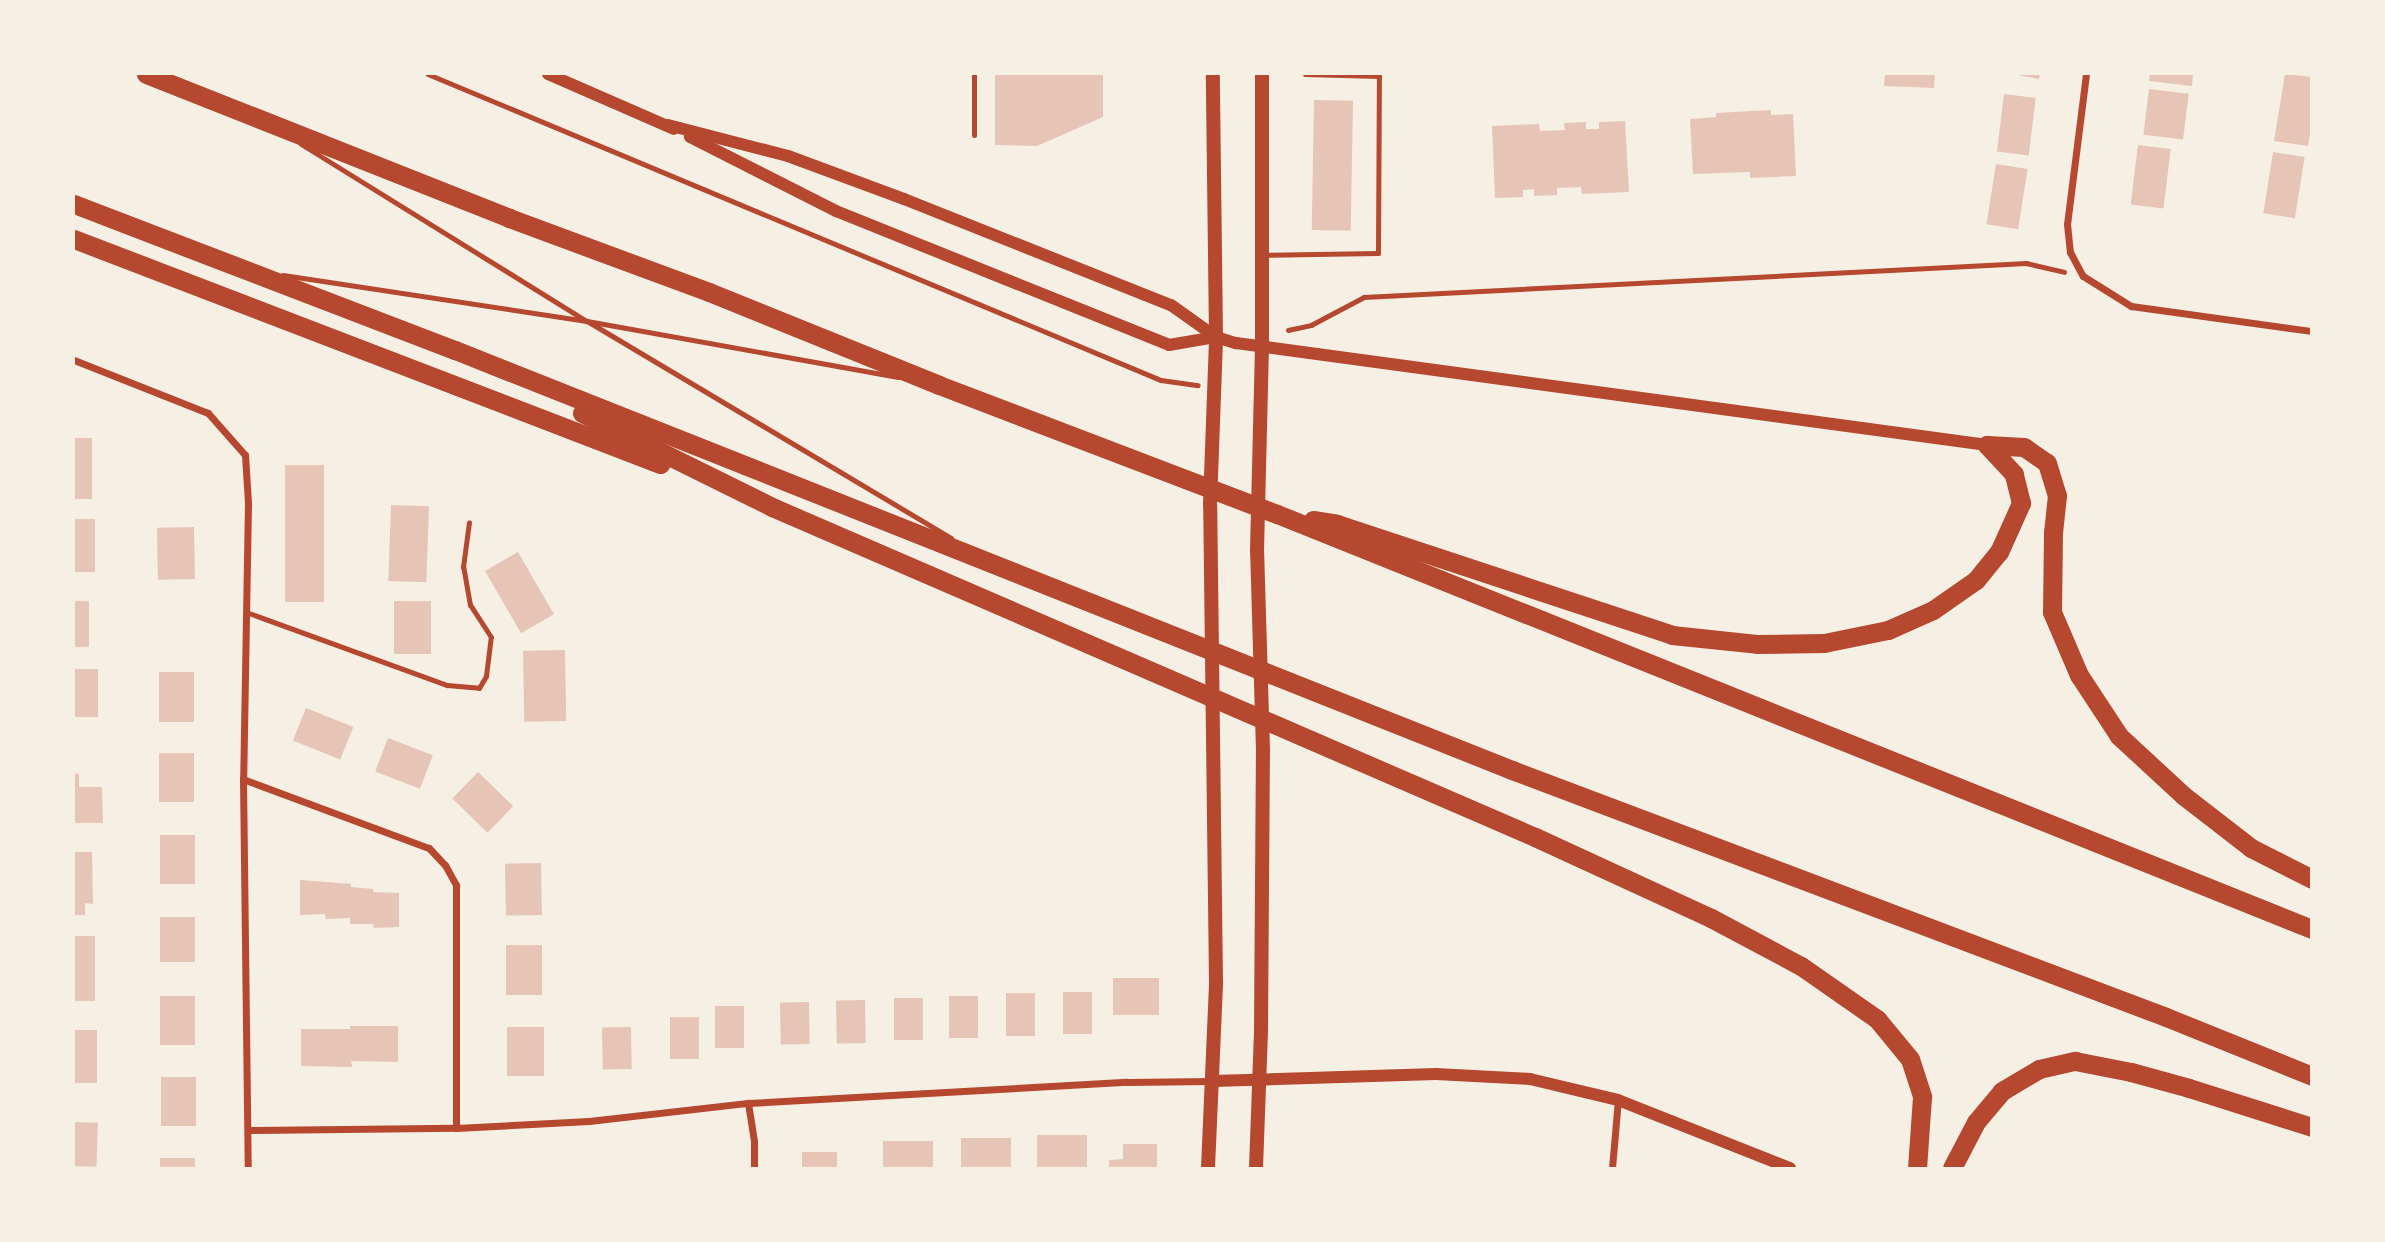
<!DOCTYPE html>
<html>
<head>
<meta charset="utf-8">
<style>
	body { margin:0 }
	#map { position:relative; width:2385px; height:1242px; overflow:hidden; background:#f6efe4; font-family:Quicksand,sans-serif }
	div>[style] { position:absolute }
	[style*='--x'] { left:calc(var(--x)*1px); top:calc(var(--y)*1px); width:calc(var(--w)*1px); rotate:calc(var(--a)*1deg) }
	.building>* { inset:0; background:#e6c5b7; transform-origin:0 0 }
	.path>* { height:4.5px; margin:-2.25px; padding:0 2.25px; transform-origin:2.25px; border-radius:2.25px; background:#b5482f }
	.service>* { height:5px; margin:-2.5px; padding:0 2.5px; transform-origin:2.5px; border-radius:2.5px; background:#b5482f }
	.minor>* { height:7px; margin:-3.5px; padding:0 3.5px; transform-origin:3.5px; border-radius:3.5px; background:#b5482f }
	.tertiary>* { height:12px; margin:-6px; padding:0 6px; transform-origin:6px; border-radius:6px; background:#b5482f }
	.secondary>* { height:14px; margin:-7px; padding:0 7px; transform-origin:7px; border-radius:7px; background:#b5482f }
	.motorway>* { height:19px; margin:-9.5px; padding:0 9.5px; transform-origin:9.5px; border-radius:9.5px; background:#b5482f }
	span { translate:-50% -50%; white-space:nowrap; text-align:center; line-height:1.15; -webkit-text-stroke:5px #f6efe4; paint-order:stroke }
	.frame { position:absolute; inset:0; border:75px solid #f6efe4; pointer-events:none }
</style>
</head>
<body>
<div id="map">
	<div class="building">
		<i style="clip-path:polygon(995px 74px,1103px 74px,1103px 117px,1037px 146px,995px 145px)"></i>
		<i style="clip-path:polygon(1885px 74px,1935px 74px,1934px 88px,1884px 86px)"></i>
		<i style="clip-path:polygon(2011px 74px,2040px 74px,2039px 79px)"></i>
		<i style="clip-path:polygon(2150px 74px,2193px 74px,2192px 86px,2149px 81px)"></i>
		<i style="clip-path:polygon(2285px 74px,2312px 77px,2312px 122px,2308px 146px,2274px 141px)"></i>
		<i style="left:2149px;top:89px;width:40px;height:46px;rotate:7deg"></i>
		<i style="left:2004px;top:94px;width:32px;height:58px;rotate:7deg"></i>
		<i style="left:1314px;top:100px;width:39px;height:130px;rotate:1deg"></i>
		<i style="clip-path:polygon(1771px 110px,1771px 115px,1793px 114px,1796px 176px,1750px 178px,1750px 172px,1693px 174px,1690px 119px,1716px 117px,1716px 113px)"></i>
		<i style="clip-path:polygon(1625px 121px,1629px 192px,1582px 194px,1581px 187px,1557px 188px,1557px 195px,1534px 196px,1534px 189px,1523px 190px,1523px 197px,1495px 198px,1492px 126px,1539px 124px,1540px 131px,1565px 130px,1564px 123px,1586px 122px,1586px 129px,1599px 129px,1599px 122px)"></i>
		<i style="left:2138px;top:145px;width:33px;height:60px;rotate:7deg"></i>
		<i style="left:2273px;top:152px;width:32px;height:62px;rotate:9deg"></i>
		<i style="left:1996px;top:164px;width:32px;height:61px;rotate:9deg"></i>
		<i style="left:74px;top:438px;width:18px;height:61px"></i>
		<i style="left:285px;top:465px;width:39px;height:137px"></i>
		<i style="left:391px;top:505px;width:38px;height:76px;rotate:2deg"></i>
		<i style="left:74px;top:519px;width:21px;height:53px"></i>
		<i style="left:194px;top:527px;width:52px;height:37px;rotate:89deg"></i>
		<i style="left:518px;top:552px;width:72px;height:38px;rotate:60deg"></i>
		<i style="left:74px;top:601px;width:15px;height:46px"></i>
		<i style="left:394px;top:601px;width:37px;height:53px"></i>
		<i style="left:565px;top:650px;width:71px;height:42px;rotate:89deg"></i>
		<i style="left:74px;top:669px;width:24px;height:48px"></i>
		<i style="left:159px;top:672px;width:35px;height:50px"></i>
		<i style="left:306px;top:708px;width:51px;height:35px;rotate:22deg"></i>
		<i style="left:388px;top:738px;width:48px;height:36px;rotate:21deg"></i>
		<i style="left:159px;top:753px;width:35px;height:49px"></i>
		<i style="left:478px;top:772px;width:49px;height:37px;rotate:44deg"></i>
		<i style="clip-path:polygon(74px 773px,79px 774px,79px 787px,102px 787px,103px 823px,74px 823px)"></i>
		<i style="left:160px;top:835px;width:35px;height:49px"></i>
		<i style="clip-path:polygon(74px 852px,92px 852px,93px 904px,85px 903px,85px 915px,74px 915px)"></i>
		<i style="left:541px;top:863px;width:52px;height:36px;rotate:89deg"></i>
		<i style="clip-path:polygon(300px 880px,351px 884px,351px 887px,373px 889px,373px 892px,399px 893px,399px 927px,374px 928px,373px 924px,350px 924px,350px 918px,326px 919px,325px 914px,300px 915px)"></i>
		<i style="left:160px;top:917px;width:35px;height:45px"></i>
		<i style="left:74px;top:936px;width:21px;height:65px"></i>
		<i style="left:506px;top:945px;width:36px;height:50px"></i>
		<i style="left:1113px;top:978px;width:46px;height:37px"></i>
		<i style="left:1063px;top:992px;width:29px;height:42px"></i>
		<i style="left:1006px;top:993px;width:29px;height:43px"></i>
		<i style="left:160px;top:996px;width:35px;height:49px"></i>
		<i style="left:949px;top:996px;width:29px;height:42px"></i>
		<i style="left:923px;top:998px;width:42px;height:29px;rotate:90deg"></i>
		<i style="left:865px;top:1000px;width:43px;height:29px;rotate:89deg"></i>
		<i style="left:809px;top:1002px;width:42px;height:29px;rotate:89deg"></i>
		<i style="left:744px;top:1006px;width:42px;height:29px;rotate:90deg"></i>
		<i style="left:670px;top:1017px;width:29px;height:42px"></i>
		<i style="clip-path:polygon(350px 1026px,398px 1026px,398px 1062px,351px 1061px,352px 1067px,301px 1066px,301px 1029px,350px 1029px)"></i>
		<i style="left:507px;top:1027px;width:37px;height:49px"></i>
		<i style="left:631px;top:1027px;width:42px;height:29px;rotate:89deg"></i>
		<i style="left:74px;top:1030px;width:23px;height:53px"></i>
		<i style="left:161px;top:1077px;width:35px;height:49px"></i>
		<i style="left:74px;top:1122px;width:24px;height:44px;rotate:2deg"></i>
		<i style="left:1037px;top:1135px;width:50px;height:33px"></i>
		<i style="left:961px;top:1138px;width:50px;height:30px"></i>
		<i style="left:883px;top:1141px;width:50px;height:27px"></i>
		<i style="clip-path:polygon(1123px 1144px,1157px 1144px,1157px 1168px,1109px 1168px,1109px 1160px,1123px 1159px)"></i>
		<i style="left:802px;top:1152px;width:35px;height:16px"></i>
		<i style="left:160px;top:1158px;width:35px;height:10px"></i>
	</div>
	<div class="path">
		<i style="--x:428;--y:74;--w:794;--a:22.66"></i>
		<i style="--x:1161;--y:380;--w:37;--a:8"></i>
		<i style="--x:1288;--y:330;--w:24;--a:-12"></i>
		<i style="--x:1311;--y:325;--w:60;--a:-27.8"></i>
		<i style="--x:1364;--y:297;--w:663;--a:-2.94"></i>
		<i style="--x:2026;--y:263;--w:39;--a:13"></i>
	</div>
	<div class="service">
		<i style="--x:974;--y:74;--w:61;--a:90"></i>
		<i style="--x:301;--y:144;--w:336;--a:31.8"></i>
		<i style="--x:587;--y:321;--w:424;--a:30.8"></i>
		<i style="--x:1262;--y:255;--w:116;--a:-1"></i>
		<i style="--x:1378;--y:253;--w:177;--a:-89.7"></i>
		<i style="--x:1379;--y:76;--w:74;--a:-178.5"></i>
		<i style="--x:283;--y:275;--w:307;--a:8.6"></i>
		<i style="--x:587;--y:321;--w:316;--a:10.2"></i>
		<i style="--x:246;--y:612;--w:214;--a:20"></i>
		<i style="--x:447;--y:685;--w:32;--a:5"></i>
		<i style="--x:479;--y:688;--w:14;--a:-60"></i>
		<i style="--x:486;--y:676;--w:39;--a:-83"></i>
		<i style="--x:491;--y:637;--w:38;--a:-123"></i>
		<i style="--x:470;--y:605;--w:39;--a:-100"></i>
		<i style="--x:463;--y:567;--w:45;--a:-82.4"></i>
	</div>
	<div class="minor">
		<i style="--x:2086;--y:74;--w:151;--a:97.2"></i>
		<i style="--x:2067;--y:224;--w:28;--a:84"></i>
		<i style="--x:2070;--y:252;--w:27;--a:62"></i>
		<i style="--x:2083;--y:276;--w:57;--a:32"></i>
		<i style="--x:2131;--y:306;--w:183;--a:7.9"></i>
		<i style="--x:74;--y:360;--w:144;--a:21.6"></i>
		<i style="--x:208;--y:413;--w:56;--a:48.6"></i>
		<i style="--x:245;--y:455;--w:48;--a:86.4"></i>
		<i style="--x:248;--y:503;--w:276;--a:91"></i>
		<i style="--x:243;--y:779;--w:389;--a:89.3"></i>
		<i style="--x:243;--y:779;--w:198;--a:20.4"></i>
		<i style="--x:429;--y:848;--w:23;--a:47"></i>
		<i style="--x:445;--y:865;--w:23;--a:61"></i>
		<i style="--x:456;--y:885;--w:243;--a:90"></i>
		<i style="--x:748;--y:1103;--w:39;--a:81"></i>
		<i style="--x:754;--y:1142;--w:26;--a:90"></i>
		<i style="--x:248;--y:1130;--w:208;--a:-0.6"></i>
		<i style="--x:456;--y:1128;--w:133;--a:-3"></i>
		<i style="--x:589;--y:1121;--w:160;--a:-6.5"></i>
		<i style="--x:748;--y:1103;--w:379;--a:-3.2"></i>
		<i style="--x:1126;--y:1082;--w:86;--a:-0.7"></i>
		<i style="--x:1612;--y:1168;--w:68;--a:-85"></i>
	</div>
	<div class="tertiary">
		<i style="--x:548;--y:74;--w:137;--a:23.6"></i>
		<i style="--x:668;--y:125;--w:124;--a:14.5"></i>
		<i style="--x:788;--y:156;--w:124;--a:20.3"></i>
		<i style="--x:904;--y:199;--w:287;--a:21.7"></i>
		<i style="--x:1171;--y:305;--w:55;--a:35.4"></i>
		<i style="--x:1216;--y:337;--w:21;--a:17"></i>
		<i style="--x:1236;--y:343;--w:758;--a:7.73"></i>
		<i style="--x:690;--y:137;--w:164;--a:26.9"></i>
		<i style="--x:836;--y:211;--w:359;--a:21.9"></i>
		<i style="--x:1169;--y:345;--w:48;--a:-9.7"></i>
		<i style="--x:1213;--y:1081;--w:223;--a:-1.8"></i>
		<i style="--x:1436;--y:1074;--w:94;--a:3"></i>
		<i style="--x:1530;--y:1079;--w:90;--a:13.4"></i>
		<i style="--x:1618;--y:1100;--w:185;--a:21.6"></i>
	</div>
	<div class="secondary">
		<i style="--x:1208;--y:1168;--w:186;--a:-87.5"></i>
		<i style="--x:1216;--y:982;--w:478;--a:-90.7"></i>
		<i style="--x:1210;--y:504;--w:167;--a:-87.9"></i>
		<i style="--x:1216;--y:337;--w:263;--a:-90.7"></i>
		<i style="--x:1256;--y:1168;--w:137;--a:-87.9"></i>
		<i style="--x:1261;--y:1031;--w:281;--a:-89.6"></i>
		<i style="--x:1263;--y:750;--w:199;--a:-91.7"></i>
		<i style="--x:1257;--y:551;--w:204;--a:-88.6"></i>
		<i style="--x:1262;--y:347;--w:273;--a:-90"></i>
	</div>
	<div class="motorway">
		<i style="--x:146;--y:74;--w:391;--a:21.6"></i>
		<i style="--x:509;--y:218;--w:213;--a:20.3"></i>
		<i style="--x:709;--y:292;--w:248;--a:22"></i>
		<i style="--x:939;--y:385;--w:362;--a:20.9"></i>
		<i style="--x:1277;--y:514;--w:1115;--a:21.85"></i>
		<i style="--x:74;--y:204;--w:408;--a:21"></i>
		<i style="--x:455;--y:350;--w:1137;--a:21.67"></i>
		<i style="--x:1512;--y:770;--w:699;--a:20.69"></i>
		<i style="--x:2166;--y:1017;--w:157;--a:22"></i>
		<i style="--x:74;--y:239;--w:628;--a:21"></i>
		<i style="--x:582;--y:413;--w:212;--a:26.3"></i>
		<i style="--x:772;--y:507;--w:831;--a:23.39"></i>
		<i style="--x:1535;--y:837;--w:194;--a:24.7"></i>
		<i style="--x:1711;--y:918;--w:102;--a:28.1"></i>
		<i style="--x:1801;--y:966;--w:93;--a:34.9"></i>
		<i style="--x:1877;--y:1019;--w:52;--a:50.5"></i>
		<i style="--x:1910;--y:1059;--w:40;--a:72"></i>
		<i style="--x:1922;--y:1097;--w:71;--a:94"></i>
		<i style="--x:1987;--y:445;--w:37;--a:3"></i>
		<i style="--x:2024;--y:447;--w:28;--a:35"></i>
		<i style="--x:2047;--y:463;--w:34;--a:73"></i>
		<i style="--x:2057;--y:495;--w:37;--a:96"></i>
		<i style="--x:2053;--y:532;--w:80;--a:90.7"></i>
		<i style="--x:2052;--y:612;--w:69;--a:66.8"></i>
		<i style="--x:2079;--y:675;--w:73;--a:56.7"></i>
		<i style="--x:2119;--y:736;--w:88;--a:42.7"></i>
		<i style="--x:2184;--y:796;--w:85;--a:37.8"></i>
		<i style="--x:2251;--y:848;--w:68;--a:26.9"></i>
		<i style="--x:1313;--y:520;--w:24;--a:9"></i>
		<i style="--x:1337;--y:524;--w:353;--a:18.3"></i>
		<i style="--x:1672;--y:635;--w:85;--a:6"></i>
		<i style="--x:1757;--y:644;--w:67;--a:-0.9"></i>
		<i style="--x:1824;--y:643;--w:65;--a:-11.5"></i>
		<i style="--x:1888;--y:630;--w:49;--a:-24"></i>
		<i style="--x:1933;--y:610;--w:52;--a:-34.9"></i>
		<i style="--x:1976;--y:580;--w:36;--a:-51"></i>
		<i style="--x:1999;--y:552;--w:54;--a:-65.8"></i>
		<i style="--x:2021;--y:503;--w:30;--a:-104"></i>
		<i style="--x:2014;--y:474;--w:40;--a:-133"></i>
		<i style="--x:1952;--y:1168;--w:52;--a:-62.4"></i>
		<i style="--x:1976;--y:1122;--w:40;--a:-50"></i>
		<i style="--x:2002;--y:1091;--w:43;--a:-30.7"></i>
		<i style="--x:2039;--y:1069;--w:37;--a:-13"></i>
		<i style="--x:2075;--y:1061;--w:57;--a:11.1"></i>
		<i style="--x:2131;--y:1072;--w:60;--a:15.4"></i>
		<i style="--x:2189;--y:1088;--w:129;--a:17.6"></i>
	</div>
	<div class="frame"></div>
</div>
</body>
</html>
